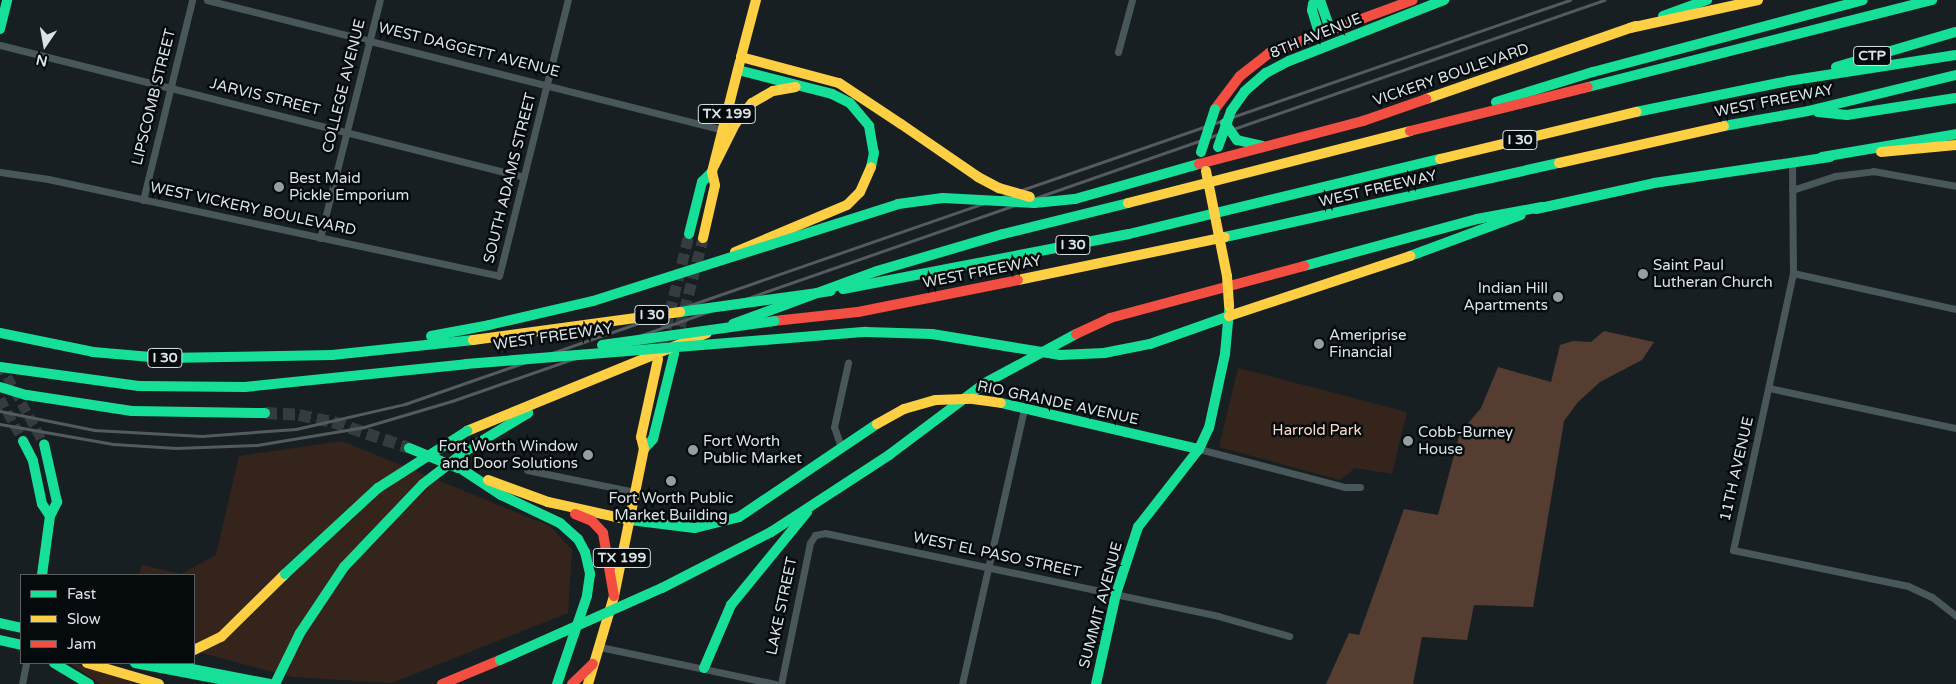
<!DOCTYPE html>
<html>
<head>
<meta charset="utf-8">
<style>
	body { margin:0 }
	#map { position:relative; width:1956px; height:684px; overflow:hidden; background:#181f22; font-family:"Varela Round",sans-serif }
	div>[style] { position:absolute }
	[style*='--x'] { left:calc(var(--x)*1px); top:calc(var(--y)*1px); width:calc(var(--w)*1px); rotate:calc(var(--a)*1deg) }
	.green>* { inset:0; background:#35241b }
	.forest>* { inset:0; background:#553d31 }
	.secondary-tunnel>* { height:10px; margin-top:-5px; transform-origin:0; background:repeating-linear-gradient(90deg,#353c3f 0 10px,transparent 0 15px) }
	.primary-tunnel>* { height:11px; margin-top:-5.5px; transform-origin:0; background:repeating-linear-gradient(90deg,#353c3f 0 11px,transparent 0 16.5px) }
	.highway-tunnel>* { height:12px; margin-top:-6px; transform-origin:0; background:repeating-linear-gradient(90deg,#353c3f 0 12px,transparent 0 18px) }
	.street>* { height:7px; margin:-3.5px; padding:0 3.5px; transform-origin:3.5px; border-radius:3.5px; background:#4a575a }
	.fast>* { height:10px; margin:-5px; padding:0 5px; transform-origin:5px; border-radius:5px; background:#16e098 }
	.slow>* { height:10px; margin:-5px; padding:0 5px; transform-origin:5px; border-radius:5px; background:#ffcf43 }
	.jam>* { height:10px; margin:-5px; padding:0 5px; transform-origin:5px; border-radius:5px; background:#f24e42 }
	.rail>* { height:2.5px; margin:-1.25px; padding:0 1.25px; transform-origin:1.25px; border-radius:1.25px; background:#545b5e }
	.fast-bridge>* { height:10px; margin:-5px; padding:0 5px; transform-origin:5px; border-radius:5px; background:#16e098 }
	.slow-bridge>* { height:10px; margin:-5px; padding:0 5px; transform-origin:5px; border-radius:5px; background:#ffcf43 }
	.dots>* { width:14px; height:14px; translate:-50% -50%; box-sizing:border-box; border:2px solid #050a0c; border-radius:50% }
	span { translate:-50% -50%; white-space:nowrap; text-align:center; line-height:1.15; -webkit-text-stroke:5px #050a0c; paint-order:stroke }
	.shield-label span { padding:1px 4px; background:#050a0c; border:1px solid; border-radius:4px; -webkit-text-stroke-width:0 }
	.shield-label { font-size:14px; color:#dbe3e6; font-weight:700 }
	.street-label { font-size:15px; color:#dbe3e6 }
	.poi-label { font-size:15px; color:#dbe3e6 }
	.left { translate:0 -50%; text-align:left }
	.right { translate:-100% -50%; text-align:right }
	.park-label { font-size:15px; color:#fbd8c6 }
	.legend { position:absolute; left:20px; top:574px; width:175px; height:90px; box-sizing:border-box; background:#050a0c; border:1px solid #5b6163; margin:0; padding:6px 9px; list-style:none; font-size:15px; color:#dbe3e6 }
	.legend li { display:flex; align-items:center; gap:10px; height:25px }
	.legend b { width:25px; border:1px solid #5b6163 }
	.north { position:absolute; left:20px; top:20px; width:50px; height:50px; -webkit-text-stroke:4px #050a0c; paint-order:stroke; rotate:192deg; font-size:14px; font-weight:700; line-height:20px; text-align:center; color:#dbe3e6 }
	.north::after { content:''; display:block; margin:auto; width:18px; height:22px; background:#dbe3e6; clip-path:polygon(50% 0,100% 100%,50% 72%,0 100%) }
</style>
</head>
<body>
<div id="map">
	<div class="green">
		<i style="clip-path:polygon(1238px 368px,1407px 412px,1392px 474px,1355px 468px,1340px 480px,1219px 447px)"></i>
		<i style="clip-path:polygon(342px 441px,550px 526px,572px 550px,568px 613px,392px 683px,292px 677px,194px 651px,194px 575px,139px 575px,142px 565px,181px 574px,216px 555px,239px 456px)"></i>
		<i style="clip-path:polygon(70px 663px,72px 663px,142px 684px,100px 684px)"></i>
	</div>
	<div class="forest">
		<i style="clip-path:polygon(1604px 331px,1654px 342px,1642px 360px,1600px 382px,1578px 402px,1564px 421px,1533px 607px,1474px 605px,1467px 640px,1422px 637px,1413px 684px,1326px 684px,1349px 633px,1359px 635px,1404px 509px,1438px 515px,1460px 433px,1481px 408px,1498px 367px,1551px 382px,1560px 345px,1573px 341px,1591px 342px)"></i>
	</div>
	<div class="secondary-tunnel">
		<i style="--x:0;--y:364;--w:91;--a:61.2"></i>
		<i style="--x:0;--y:399;--w:48;--a:61.3"></i>
	</div>
	<div class="primary-tunnel">
		<i style="--x:676;--y:342;--w:107;--a:-75.4"></i>
		<i style="--x:662;--y:344;--w:113;--a:-76.2"></i>
	</div>
	<div class="highway-tunnel">
		<i style="--x:265;--y:413;--w:34;--a:3"></i>
		<i style="--x:299;--y:415;--w:35;--a:12"></i>
		<i style="--x:333;--y:422;--w:80;--a:18.9"></i>
	</div>
	<div class="street">
		<i style="--x:207;--y:0;--w:532;--a:14.14"></i>
		<i style="--x:0;--y:45;--w:540;--a:14.14"></i>
		<i style="--x:1118;--y:52;--w:54;--a:-74.9"></i>
		<i style="--x:1792;--y:162;--w:111;--a:89.5"></i>
		<i style="--x:1793;--y:273;--w:283;--a:102.2"></i>
		<i style="--x:1733;--y:550;--w:179;--a:11.6"></i>
		<i style="--x:1908;--y:586;--w:26;--a:25"></i>
		<i style="--x:1932;--y:597;--w:31;--a:38"></i>
		<i style="--x:0;--y:172;--w:49;--a:8.3"></i>
		<i style="--x:48;--y:179;--w:461;--a:12.1"></i>
		<i style="--x:499;--y:276;--w:284;--a:-76"></i>
		<i style="--x:1792;--y:190;--w:45;--a:-18"></i>
		<i style="--x:1835;--y:176;--w:38;--a:-7"></i>
		<i style="--x:1873;--y:171;--w:84;--a:10.2"></i>
		<i style="--x:143;--y:200;--w:206;--a:-76.2"></i>
		<i style="--x:320;--y:238;--w:245;--a:-75.9"></i>
		<i style="--x:1793;--y:273;--w:167;--a:12.5"></i>
		<i style="--x:1769;--y:388;--w:191;--a:12.1"></i>
		<i style="--x:841;--y:447;--w:21;--a:-109"></i>
		<i style="--x:834;--y:427;--w:66;--a:-77.7"></i>
		<i style="--x:1199;--y:449;--w:151;--a:14.6"></i>
		<i style="--x:1345;--y:487;--w:15;--a:0"></i>
		<i style="--x:527;--y:470;--w:110;--a:11.5"></i>
		<i style="--x:600;--y:647;--w:179;--a:11.9"></i>
		<i style="--x:22;--y:684;--w:21;--a:-79"></i>
		<i style="--x:781;--y:684;--w:144;--a:-78.4"></i>
		<i style="--x:810;--y:543;--w:9;--a:-58"></i>
		<i style="--x:815;--y:535;--w:10;--a:-11"></i>
		<i style="--x:825;--y:533;--w:402;--a:11.9"></i>
		<i style="--x:1218;--y:616;--w:74;--a:15.7"></i>
		<i style="--x:962;--y:684;--w:282;--a:-77.3"></i>
	</div>
	<div class="fast">
		<i style="--x:1319;--y:0;--w:7;--a:146"></i>
		<i style="--x:1313;--y:4;--w:6;--a:99"></i>
		<i style="--x:1312;--y:10;--w:24;--a:73"></i>
		<i style="--x:1320;--y:0;--w:31;--a:71"></i>
		<i style="--x:1663;--y:16;--w:47;--a:-20"></i>
		<i style="--x:0;--y:29;--w:30;--a:-76"></i>
		<i style="--x:1836;--y:67;--w:125;--a:-16.3"></i>
		<i style="--x:738;--y:70;--w:97;--a:14.3"></i>
		<i style="--x:832;--y:94;--w:20;--a:27"></i>
		<i style="--x:850;--y:103;--w:30;--a:50"></i>
		<i style="--x:869;--y:126;--w:27;--a:80"></i>
		<i style="--x:874;--y:153;--w:14;--a:102"></i>
		<i style="--x:1588;--y:87;--w:355;--a:-14.2"></i>
		<i style="--x:1245;--y:91;--w:28;--a:-41"></i>
		<i style="--x:1266;--y:73;--w:26;--a:-28"></i>
		<i style="--x:1289;--y:61;--w:167;--a:-21.5"></i>
		<i style="--x:1496;--y:102;--w:102;--a:-17.2"></i>
		<i style="--x:1593;--y:72;--w:279;--a:-14.9"></i>
		<i style="--x:1636;--y:112;--w:155;--a:-11.5"></i>
		<i style="--x:1788;--y:81;--w:170;--a:-8.8"></i>
		<i style="--x:1818;--y:112;--w:29;--a:6"></i>
		<i style="--x:1847;--y:115;--w:110;--a:-8.9"></i>
		<i style="--x:1724;--y:126;--w:85;--a:-10.1"></i>
		<i style="--x:1808;--y:111;--w:152;--a:-13.7"></i>
		<i style="--x:1237;--y:140;--w:26;--a:13"></i>
		<i style="--x:1822;--y:157;--w:136;--a:-9.7"></i>
		<i style="--x:1075;--y:199;--w:129;--a:-15.8"></i>
		<i style="--x:1536;--y:209;--w:121;--a:-12.4"></i>
		<i style="--x:1654;--y:183;--w:178;--a:-8.4"></i>
		<i style="--x:689;--y:234;--w:54;--a:-76"></i>
		<i style="--x:702;--y:182;--w:14;--a:-45"></i>
		<i style="--x:1225;--y:237;--w:342;--a:-12.5"></i>
		<i style="--x:1410;--y:256;--w:118;--a:-20.3"></i>
		<i style="--x:1304;--y:266;--w:179;--a:-15.2"></i>
		<i style="--x:1477;--y:219;--w:66;--a:-10.5"></i>
		<i style="--x:843;--y:289;--w:291;--a:-10.9"></i>
		<i style="--x:1129;--y:234;--w:320;--a:-13.6"></i>
		<i style="--x:733;--y:324;--w:153;--a:-20.2"></i>
		<i style="--x:877;--y:271;--w:131;--a:-16.4"></i>
		<i style="--x:1003;--y:234;--w:129;--a:-13.9"></i>
		<i style="--x:0;--y:333;--w:95;--a:11.5"></i>
		<i style="--x:93;--y:352;--w:70;--a:4.9"></i>
		<i style="--x:163;--y:358;--w:169;--a:-1"></i>
		<i style="--x:332;--y:355;--w:142;--a:-6.1"></i>
		<i style="--x:431;--y:336;--w:59;--a:-10.7"></i>
		<i style="--x:1150;--y:344;--w:84;--a:-19.5"></i>
		<i style="--x:0;--y:367;--w:140;--a:7.8"></i>
		<i style="--x:139;--y:386;--w:106;--a:0.5"></i>
		<i style="--x:245;--y:387;--w:222;--a:-5.9"></i>
		<i style="--x:0;--y:387;--w:28;--a:17"></i>
		<i style="--x:27;--y:395;--w:106;--a:8.7"></i>
		<i style="--x:132;--y:411;--w:133;--a:0.9"></i>
		<i style="--x:1001;--y:403;--w:203;--a:13.1"></i>
		<i style="--x:23;--y:441;--w:22;--a:63"></i>
		<i style="--x:33;--y:461;--w:44;--a:78.2"></i>
		<i style="--x:42;--y:504;--w:14;--a:56"></i>
		<i style="--x:409;--y:448;--w:53;--a:22.2"></i>
		<i style="--x:470;--y:448;--w:68;--a:-31.1"></i>
		<i style="--x:644;--y:449;--w:13;--a:-48"></i>
		<i style="--x:653;--y:439;--w:88;--a:-76.1"></i>
		<i style="--x:463;--y:470;--w:45;--a:33.3"></i>
		<i style="--x:501;--y:495;--w:65;--a:25.4"></i>
		<i style="--x:560;--y:523;--w:24;--a:42"></i>
		<i style="--x:578;--y:539;--w:15;--a:62"></i>
		<i style="--x:585;--y:552;--w:23;--a:77"></i>
		<i style="--x:590;--y:574;--w:22;--a:98"></i>
		<i style="--x:587;--y:596;--w:93;--a:108.8"></i>
		<i style="--x:630;--y:520;--w:65;--a:7"></i>
		<i style="--x:695;--y:528;--w:45;--a:-14"></i>
		<i style="--x:739;--y:517;--w:166;--a:-34"></i>
		<i style="--x:42;--y:575;--w:60;--a:-82.3"></i>
		<i style="--x:50;--y:516;--w:16;--a:-63"></i>
		<i style="--x:57;--y:502;--w:59;--a:-102.6"></i>
		<i style="--x:662;--y:588;--w:123;--a:-27.2"></i>
		<i style="--x:771;--y:532;--w:141;--a:-33.1"></i>
		<i style="--x:889;--y:455;--w:120;--a:-36.9"></i>
		<i style="--x:985;--y:383;--w:103;--a:-28.3"></i>
		<i style="--x:0;--y:623;--w:22;--a:13"></i>
		<i style="--x:0;--y:640;--w:22;--a:13"></i>
		<i style="--x:54;--y:663;--w:41;--a:31"></i>
		<i style="--x:135;--y:663;--w:112;--a:10.8"></i>
		<i style="--x:161;--y:663;--w:111;--a:10.9"></i>
		<i style="--x:704;--y:668;--w:69;--a:-66.8"></i>
		<i style="--x:731;--y:605;--w:120;--a:-50.7"></i>
		<i style="--x:1096;--y:684;--w:92;--a:-77.5"></i>
		<i style="--x:1116;--y:594;--w:71;--a:-71.8"></i>
		<i style="--x:1138;--y:527;--w:99;--a:-52"></i>
		<i style="--x:1199;--y:449;--w:23;--a:-65"></i>
		<i style="--x:1209;--y:428;--w:76;--a:-77.8"></i>
		<i style="--x:1225;--y:354;--w:43;--a:-84.7"></i>
	</div>
	<div class="slow">
		<i style="--x:1630;--y:28;--w:131;--a:-12.3"></i>
		<i style="--x:741;--y:57;--w:59;--a:-75.3"></i>
		<i style="--x:741;--y:57;--w:101;--a:14.9"></i>
		<i style="--x:839;--y:83;--w:74;--a:33.5"></i>
		<i style="--x:1426;--y:99;--w:222;--a:-19.2"></i>
		<i style="--x:1881;--y:152;--w:75;--a:-5.3"></i>
		<i style="--x:1440;--y:159;--w:202;--a:-13.5"></i>
		<i style="--x:1559;--y:163;--w:169;--a:-12.6"></i>
		<i style="--x:714;--y:166;--w:47;--a:-63.4"></i>
		<i style="--x:735;--y:124;--w:27;--a:-51"></i>
		<i style="--x:752;--y:103;--w:24;--a:-30"></i>
		<i style="--x:773;--y:91;--w:23;--a:-10"></i>
		<i style="--x:1128;--y:203;--w:291;--a:-14.3"></i>
		<i style="--x:703;--y:238;--w:54;--a:-77.2"></i>
		<i style="--x:715;--y:185;--w:13;--a:-103"></i>
		<i style="--x:712;--y:172;--w:114;--a:-75.8"></i>
		<i style="--x:735;--y:252;--w:121;--a:-22.8"></i>
		<i style="--x:847;--y:205;--w:18;--a:-45"></i>
		<i style="--x:860;--y:192;--w:27;--a:-66"></i>
		<i style="--x:1018;--y:280;--w:211;--a:-11.7"></i>
		<i style="--x:1229;--y:316;--w:191;--a:-18.3"></i>
		<i style="--x:467;--y:431;--w:259;--a:-22.2"></i>
		<i style="--x:488;--y:480;--w:64;--a:20.1"></i>
		<i style="--x:548;--y:502;--w:84;--a:12.4"></i>
		<i style="--x:194;--y:650;--w:30;--a:-26"></i>
		<i style="--x:221;--y:637;--w:90;--a:-44.5"></i>
		<i style="--x:87;--y:663;--w:75;--a:16.3"></i>
		<i style="--x:588;--y:684;--w:92;--a:-73.5"></i>
		<i style="--x:614;--y:596;--w:150;--a:-78.5"></i>
		<i style="--x:644;--y:449;--w:12;--a:-104"></i>
		<i style="--x:641;--y:437;--w:80;--a:-77.7"></i>
	</div>
	<div class="jam">
		<i style="--x:1215;--y:109;--w:41;--a:-52.9"></i>
		<i style="--x:1240;--y:76;--w:37;--a:-38"></i>
		<i style="--x:1269;--y:53;--w:153;--a:-20.2"></i>
		<i style="--x:1410;--y:131;--w:183;--a:-13.9"></i>
		<i style="--x:1199;--y:164;--w:170;--a:-14.7"></i>
		<i style="--x:1363;--y:121;--w:67;--a:-19.2"></i>
		<i style="--x:774;--y:321;--w:84;--a:-6.1"></i>
		<i style="--x:858;--y:312;--w:163;--a:-11.3"></i>
		<i style="--x:1076;--y:334;--w:38;--a:-25"></i>
		<i style="--x:1110;--y:318;--w:201;--a:-15"></i>
		<i style="--x:575;--y:514;--w:18;--a:22"></i>
		<i style="--x:592;--y:521;--w:16;--a:47"></i>
		<i style="--x:603;--y:533;--w:64;--a:80.1"></i>
		<i style="--x:442;--y:684;--w:63;--a:-22.5"></i>
		<i style="--x:572;--y:684;--w:29;--a:-44"></i>
	</div>
	<div class="rail">
		<i style="--x:0;--y:411;--w:96;--a:11.4"></i>
		<i style="--x:94;--y:430;--w:108;--a:3.2"></i>
		<i style="--x:202;--y:436;--w:94;--a:-4.3"></i>
		<i style="--x:296;--y:429;--w:112;--a:-12.9"></i>
		<i style="--x:405;--y:404;--w:1233;--a:-19.13"></i>
		<i style="--x:0;--y:424;--w:116;--a:10"></i>
		<i style="--x:114;--y:444;--w:62;--a:3.7"></i>
		<i style="--x:176;--y:448;--w:81;--a:-2.1"></i>
		<i style="--x:257;--y:445;--w:109;--a:-9.5"></i>
		<i style="--x:364;--y:427;--w:92;--a:-16.5"></i>
		<i style="--x:452;--y:401;--w:1220;--a:-19.19"></i>
	</div>
	<div class="fast-bridge">
		<i style="--x:1225;--y:123;--w:21;--a:55"></i>
		<i style="--x:1218;--y:147;--w:38;--a:-70"></i>
		<i style="--x:1231;--y:111;--w:24;--a:-55"></i>
		<i style="--x:1201;--y:152;--w:45;--a:-72"></i>
		<i style="--x:680;--y:312;--w:152;--a:-7.9"></i>
		<i style="--x:489;--y:325;--w:107;--a:-13"></i>
		<i style="--x:593;--y:301;--w:320;--a:-17.6"></i>
		<i style="--x:898;--y:204;--w:45;--a:-7.6"></i>
		<i style="--x:943;--y:198;--w:91;--a:3.1"></i>
		<i style="--x:1034;--y:203;--w:41;--a:-5.6"></i>
		<i style="--x:602;--y:345;--w:174;--a:-7.9"></i>
		<i style="--x:466;--y:364;--w:401;--a:-4.6"></i>
		<i style="--x:866;--y:332;--w:66;--a:1.7"></i>
		<i style="--x:932;--y:334;--w:130;--a:9.3"></i>
		<i style="--x:1060;--y:355;--w:44;--a:-2.6"></i>
		<i style="--x:1104;--y:353;--w:47;--a:-11.1"></i>
		<i style="--x:285;--y:574;--w:127;--a:-42.8"></i>
		<i style="--x:378;--y:488;--w:106;--a:-32.6"></i>
		<i style="--x:500;--y:660;--w:177;--a:-24"></i>
		<i style="--x:275;--y:684;--w:57;--a:-63.9"></i>
		<i style="--x:300;--y:633;--w:79;--a:-56.3"></i>
		<i style="--x:344;--y:567;--w:115;--a:-46.4"></i>
		<i style="--x:423;--y:484;--w:59;--a:-37.5"></i>
	</div>
	<div class="slow-bridge">
		<i style="--x:901;--y:124;--w:93;--a:34.5"></i>
		<i style="--x:978;--y:177;--w:24;--a:28"></i>
		<i style="--x:999;--y:188;--w:32;--a:16"></i>
		<i style="--x:1206;--y:171;--w:107;--a:78.7"></i>
		<i style="--x:1227;--y:276;--w:31;--a:86"></i>
		<i style="--x:473;--y:340;--w:209;--a:-7.7"></i>
		<i style="--x:877;--y:424;--w:31;--a:-29"></i>
		<i style="--x:904;--y:409;--w:33;--a:-16"></i>
		<i style="--x:936;--y:400;--w:37;--a:-2"></i>
		<i style="--x:973;--y:399;--w:28;--a:8"></i>
	</div>
	<div class="dots">
		<i style="left:279px;top:187px;background:#979ea1"></i>
		<i style="left:1643px;top:274px;background:#979ea1"></i>
		<i style="left:1558px;top:297px;background:#979ea1"></i>
		<i style="left:1319px;top:344px;background:#979ea1"></i>
		<i style="left:1408px;top:441px;background:#979ea1"></i>
		<i style="left:693px;top:450px;background:#979ea1"></i>
		<i style="left:588px;top:455px;background:#979ea1"></i>
		<i style="left:671px;top:481px;background:#979ea1"></i>
	</div>
	<div class="shield-label">
		<span style="left:1872px;top:56px">CTP</span>
		<span style="left:727px;top:114px">TX 199</span>
		<span style="left:1520px;top:140px">I 30</span>
		<span style="left:1073px;top:245px">I 30</span>
		<span style="left:652px;top:315px">I 30</span>
		<span style="left:165px;top:358px">I 30</span>
		<span style="left:622px;top:558px">TX 199</span>
	</div>
	<div class="street-label">
		<span style="left:1316px;top:36px;rotate:-22deg">8TH AVENUE</span>
		<span style="left:469px;top:50px;rotate:14deg">WEST DAGGETT AVENUE</span>
		<span style="left:1451px;top:75px;rotate:-19deg">VICKERY BOULEVARD</span>
		<span style="left:344px;top:86px;rotate:-76deg">COLLEGE AVENUE</span>
		<span style="left:154px;top:97px;rotate:-76deg">LIPSCOMB STREET</span>
		<span style="left:265px;top:97px;rotate:14deg">JARVIS STREET</span>
		<span style="left:1774px;top:101px;rotate:-11deg">WEST FREEWAY</span>
		<span style="left:510px;top:178px;rotate:-76deg">SOUTH ADAMS STREET</span>
		<span style="left:1378px;top:189px;rotate:-13deg">WEST FREEWAY</span>
		<span style="left:253px;top:209px;rotate:12deg">WEST VICKERY BOULEVARD</span>
		<span style="left:982px;top:272px;rotate:-11deg">WEST FREEWAY</span>
		<span style="left:553px;top:337px;rotate:-8deg">WEST FREEWAY</span>
		<span style="left:1058px;top:403px;rotate:12deg">RIO GRANDE AVENUE</span>
		<span style="left:1737px;top:469px;rotate:-77deg">11TH AVENUE</span>
		<span style="left:997px;top:555px;rotate:12deg">WEST EL PASO STREET</span>
		<span style="left:1101px;top:605px;rotate:-75deg">SUMMIT AVENUE</span>
		<span style="left:782px;top:606px;rotate:-78deg">LAKE STREET</span>
	</div>
	<div class="poi-label">
		<span class="left" style="left:289px;top:187px">Best Maid<br>Pickle Emporium</span>
		<span class="left" style="left:1653px;top:274px">Saint Paul<br>Lutheran Church</span>
		<span class="right" style="left:1548px;top:297px">Indian Hill<br>Apartments</span>
		<span class="left" style="left:1329px;top:344px">Ameriprise<br>Financial</span>
		<span class="left" style="left:1418px;top:441px">Cobb-Burney<br>House</span>
		<span class="left" style="left:703px;top:450px">Fort Worth<br>Public Market</span>
		<span class="right" style="left:578px;top:455px">Fort Worth Window<br>and Door Solutions</span>
		<span style="left:671px;top:507px">Fort Worth Public<br>Market Building</span>
	</div>
	<div class="park-label">
		<span style="left:1317px;top:431px">Harrold Park</span>
	</div>
	<ul class="legend">
	<li><b style="height:6px;background:#16e098"></b>Fast</li>
	<li><b style="height:6px;background:#ffcf43"></b>Slow</li>
	<li><b style="height:6px;background:#f24e42"></b>Jam</li>
	</ul>
	<div class="north">N</div>
</div>
</body>
</html>
